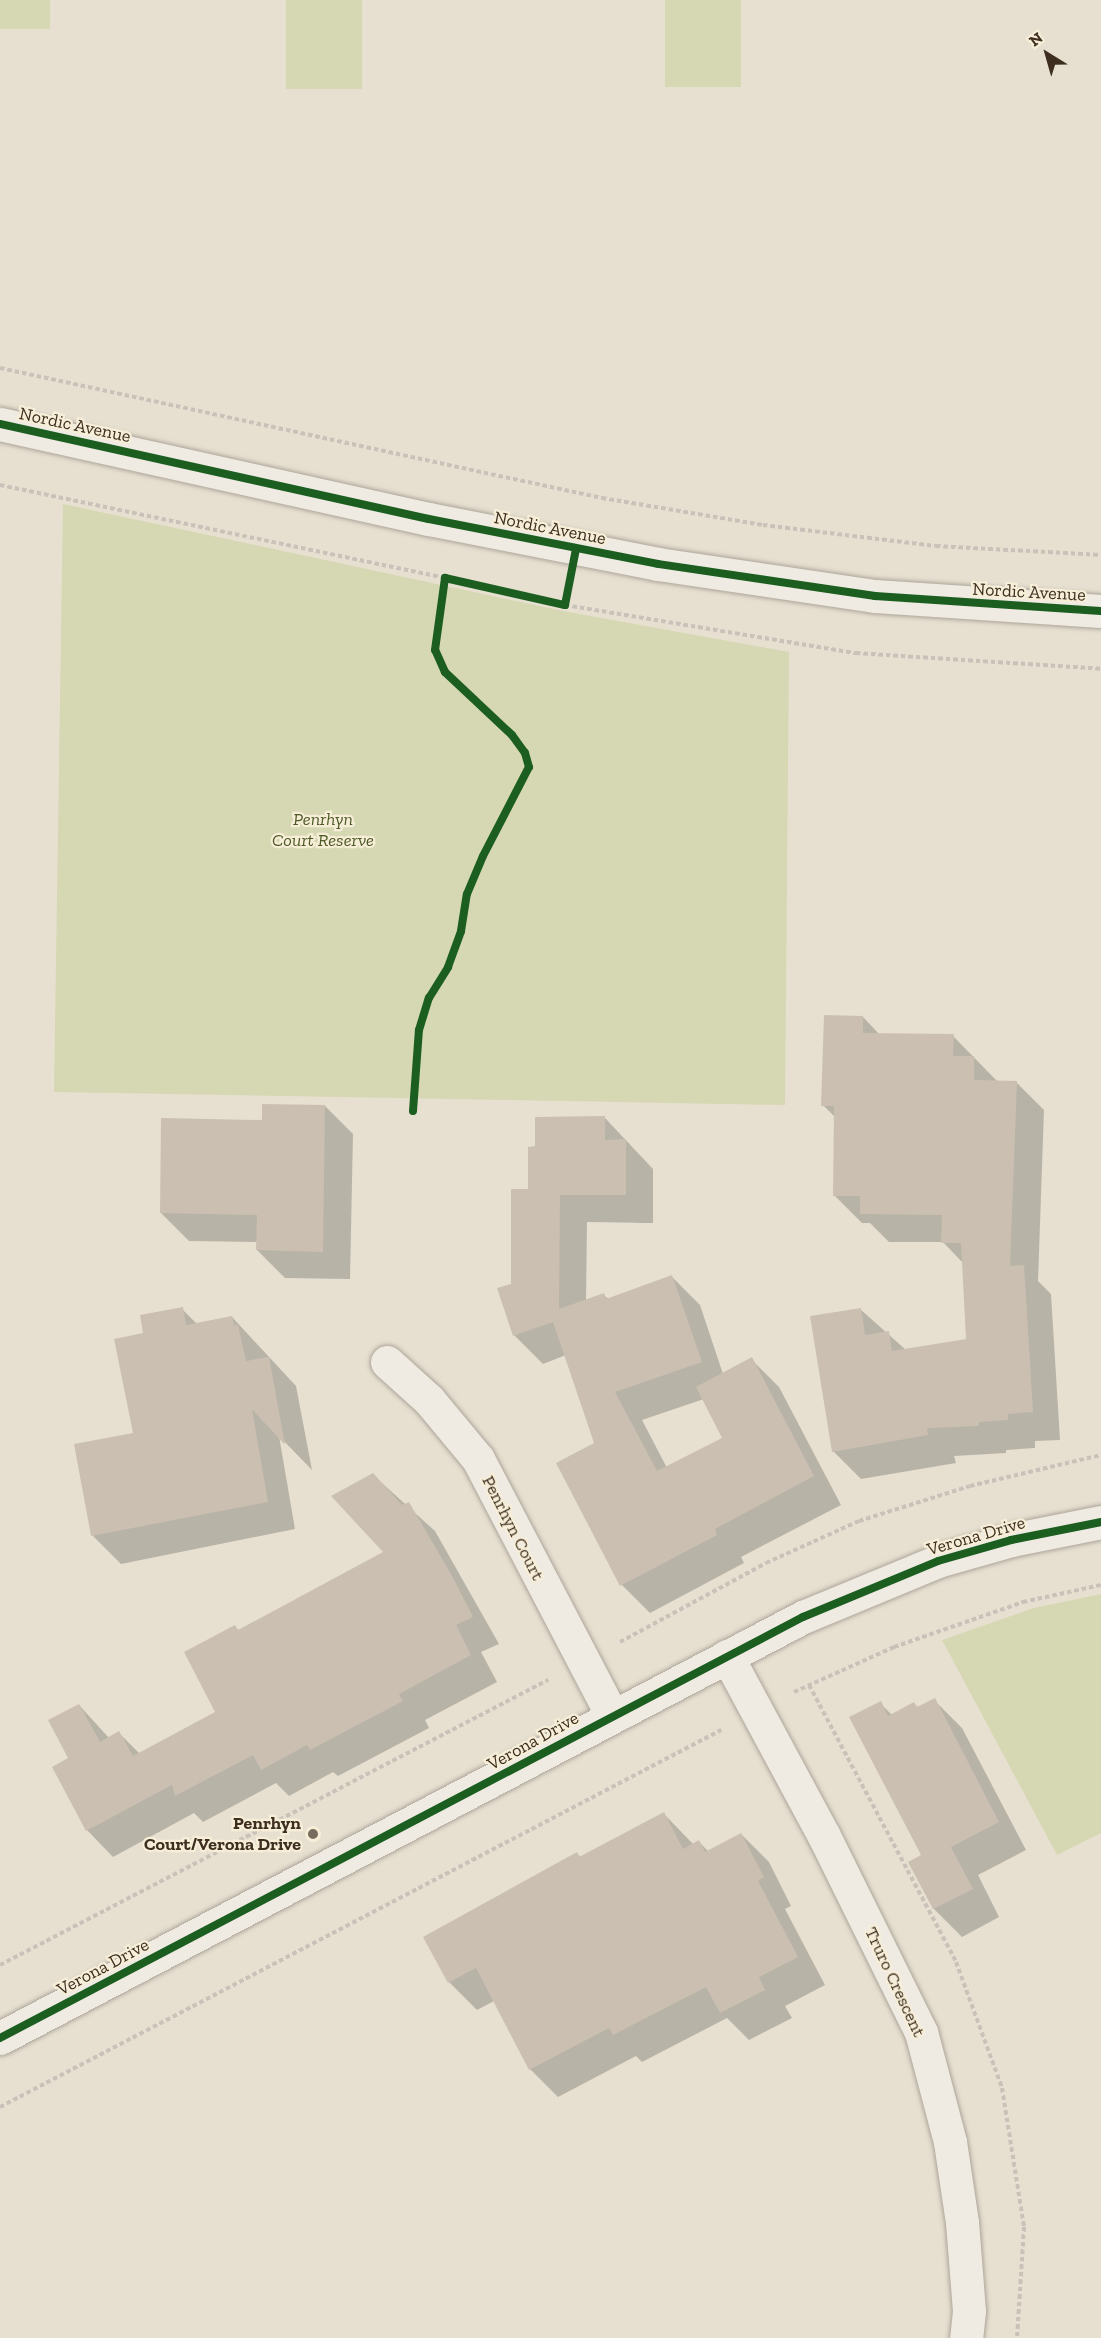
<!DOCTYPE html>
<html>
<head>
<meta charset="utf-8">
<style>
	body { margin:0 }
	#map { position:relative; width:1101px; height:2338px; overflow:hidden; background:#e7e0d1; font-family:"Zilla Slab",serif }
	div>[style] { position:absolute }
	[style*='--x'] { left:calc(var(--x)*1px); top:calc(var(--y)*1px); width:calc(var(--w)*1px); rotate:calc(var(--a)*1deg) }
	.green>* { inset:0; background:#d6d7b3; transform-origin:0 0 }
	.shadow>* { inset:0; background:#0003 }
	.building>* { inset:0; background:#cbbfb2 }
	.path>* { height:4px; margin-top:-2px; transform-origin:0; background:repeating-linear-gradient(90deg,#c8c2b9 0 4.5px,transparent 0 7.5px) }
	.roads { filter:drop-shadow(0 0 2px #ada599) drop-shadow(0 0 2px #ada599) }
	.minor>* { height:33px; margin:-16.5px; padding:0 16.5px; transform-origin:16.5px; border-radius:16.5px; background:#efebe3 }
	.cycleway>* { height:8px; margin:-4px; padding:0 4px; transform-origin:4px; border-radius:4px; background:#1b5e20 }
	.dots>* { width:16px; height:16px; translate:-50% -50%; box-sizing:border-box; border:3px solid #f7eed8; border-radius:50% }
	span { translate:-50% -50%; white-space:nowrap; text-align:center; line-height:1.15; -webkit-text-stroke:4.5px #f7eed8; paint-order:stroke }
	.street-label { font-size:18px; color:#3d2e20 }
	.park-label { font-size:18px; color:#4d5a26; font-style:italic }
	.poi-label { font-size:18px; color:#3d2e20; font-weight:700 }
	.right { translate:-100% -50%; text-align:right }
	.north { position:absolute; left:1017px; top:24px; width:60px; height:60px; -webkit-text-stroke:4px #f7eed8; paint-order:stroke; rotate:323deg; font-size:16px; font-weight:700; line-height:24px; text-align:center; color:#3d2e20 }
	.north::after { content:''; display:block; margin:auto; width:21px; height:27px; background:#3d2e20; clip-path:polygon(50% 0,100% 100%,50% 72%,0 100%) }
</style>
</head>
<body>
<div id="map">
	<div class="green">
		<i style="left:0;top:0;width:50px;height:29px"></i>
		<i style="left:286px;top:0;width:76px;height:89px"></i>
		<i style="left:665px;top:0;width:76px;height:87px"></i>
		<i style="clip-path:polygon(63px 504px,563px 611px,789px 652px,785px 1105px,54px 1092px)"></i>
		<i style="clip-path:polygon(1101px 1594px,1101px 1833px,1057px 1855px,942px 1640px,1034px 1608px)"></i>
	</div>
	<div class="shadow">
		<i style="clip-path:polygon(863px 1017px,880px 1035px,953px 1036px,998px 1082px,1016px 1082px,1044px 1110px,1038px 1281px,1051px 1294px,1060px 1440px,1035px 1441px,1035px 1448px,1006px 1450px,1006px 1453px,954px 1456px,956px 1463px,861px 1479px,833px 1451px,860px 1309px,906px 1350px,968px 1340px,963px 1263px,943px 1242px,889px 1242px,870px 1223px,862px 1223px,834px 1195px,835px 1117px,823px 1105px)"></i>
		<i style="clip-path:polygon(325px 1106px,353px 1134px,350px 1279px,285px 1278px,257px 1250px,257px 1242px,189px 1241px,161px 1213px,263px 1121px)"></i>
		<i style="clip-path:polygon(evenodd,605px 1118px,653px 1169px,653px 1223px,587px 1222px,586px 1301px,604px 1295px,608px 1299px,672px 1277px,700px 1305px,723px 1374px,751px 1359px,779px 1387px,841px 1505px,741px 1557px,744px 1563px,650px 1613px,622px 1585px,596px 1444px,566px 1355px,543px 1364px,515px 1336px,499px 1289px,512px 1285px,536px 1148px,605px 1118px,704px 1399px,724px 1438px,667px 1468px,642px 1420px,704px 1399px)"></i>
		<i style="clip-path:polygon(182px 1309px,197px 1324px,232px 1317px,296px 1386px,312px 1470px,279px 1436px,295px 1529px,121px 1564px,93px 1536px,134px 1434px,145px 1334px)"></i>
		<i style="clip-path:polygon(373px 1475px,435px 1531px,499px 1644px,481px 1652px,497px 1682px,425px 1720px,429px 1728px,338px 1776px,333px 1772px,289px 1796px,276px 1783px,203px 1822px,194px 1813px,113px 1857px,87px 1830px,70px 1759px,79px 1705px,109px 1738px,119px 1733px,140px 1754px,217px 1712px,235px 1627px,239px 1631px,386px 1552px)"></i>
		<i style="clip-path:polygon(934px 1700px,962px 1728px,1026px 1850px,978px 1875px,999px 1917px,962px 1937px,934px 1909px,910px 1863px,923px 1856px,880px 1703px,892px 1715px,914px 1704px,919px 1708px)"></i>
		<i style="clip-path:polygon(664px 1814px,694px 1845px,699px 1842px,709px 1852px,741px 1834px,769px 1862px,791px 1906px,785px 1909px,825px 1985px,785px 2006px,792px 2018px,749px 2040px,727px 2018px,642px 2062px,636px 2056px,558px 2097px,530px 2069px,494px 2001px,477px 2010px,449px 1982px,577px 1853px,581px 1858px)"></i>
	</div>
	<div class="building">
		<i style="clip-path:polygon(824px 1015px,863px 1016px,863px 1033px,954px 1034px,953px 1056px,974px 1056px,974px 1080px,1017px 1081px,1010px 1266px,1024px 1265px,1033px 1412px,1008px 1414px,1008px 1420px,979px 1422px,979px 1426px,927px 1428px,928px 1435px,832px 1452px,810px 1316px,861px 1308px,865px 1335px,889px 1331px,892px 1351px,966px 1339px,961px 1243px,941px 1243px,942px 1215px,860px 1214px,860px 1196px,833px 1196px,834px 1106px,821px 1106px)"></i>
		<i style="clip-path:polygon(262px 1104px,325px 1105px,323px 1252px,256px 1250px,257px 1215px,160px 1213px,161px 1118px,262px 1120px)"></i>
		<i style="clip-path:polygon(605px 1116px,605px 1140px,626px 1139px,626px 1195px,560px 1195px,559px 1309px,604px 1293px,606px 1299px,672px 1275px,702px 1362px,615px 1392px,657px 1471px,722px 1438px,696px 1387px,752px 1357px,814px 1476px,715px 1529px,717px 1535px,620px 1586px,556px 1463px,594px 1443px,553px 1322px,513px 1336px,497px 1288px,511px 1284px,511px 1189px,528px 1189px,528px 1147px,535px 1146px,535px 1117px)"></i>
		<i style="clip-path:polygon(183px 1307px,186px 1325px,232px 1316px,234px 1325px,238px 1325px,246px 1361px,269px 1357px,285px 1445px,252px 1409px,268px 1502px,91px 1536px,74px 1444px,133px 1433px,114px 1339px,143px 1333px,140px 1315px)"></i>
		<i style="clip-path:polygon(373px 1473px,402px 1505px,409px 1502px,452px 1576px,473px 1617px,456px 1625px,471px 1655px,399px 1694px,403px 1701px,310px 1750px,307px 1745px,261px 1770px,253px 1755px,175px 1796px,172px 1785px,86px 1831px,52px 1767px,68px 1758px,48px 1720px,79px 1704px,100px 1742px,119px 1731px,133px 1756px,215px 1712px,184px 1652px,235px 1625px,238px 1630px,383px 1552px,331px 1496px)"></i>
		<i style="clip-path:polygon(935px 1698px,999px 1822px,951px 1847px,973px 1889px,933px 1909px,908px 1862px,921px 1855px,849px 1717px,881px 1701px,888px 1716px,914px 1702px,917px 1707px)"></i>
		<i style="clip-path:polygon(664px 1812px,683px 1849px,699px 1840px,705px 1852px,741px 1833px,764px 1877px,758px 1881px,798px 1957px,759px 1977px,765px 1990px,720px 2013px,706px 1987px,613px 2035px,609px 2028px,529px 2070px,476px 1968px,448px 1983px,423px 1937px,577px 1852px,579px 1857px)"></i>
	</div>
	<div class="path">
		<i style="--x:0;--y:368;--w:616;--a:12.19"></i>
		<i style="--x:602;--y:498;--w:163;--a:9.5"></i>
		<i style="--x:763;--y:525;--w:174;--a:6.9"></i>
		<i style="--x:936;--y:546;--w:165;--a:3.1"></i>
		<i style="--x:0;--y:485;--w:455;--a:11.8"></i>
		<i style="--x:565;--y:605;--w:295;--a:9.4"></i>
		<i style="--x:856;--y:653;--w:246;--a:3.7"></i>
		<i style="--x:620;--y:1642;--w:166;--a:-28.4"></i>
		<i style="--x:766;--y:1563;--w:102;--a:-24.3"></i>
		<i style="--x:859;--y:1521;--w:116;--a:-17.5"></i>
		<i style="--x:970;--y:1486;--w:135;--a:-13.3"></i>
		<i style="--x:809;--y:1685;--w:314;--a:62"></i>
		<i style="--x:956;--y:1962;--w:134;--a:69.9"></i>
		<i style="--x:1002;--y:2088;--w:141;--a:81"></i>
		<i style="--x:1024;--y:2227;--w:111;--a:93.6"></i>
		<i style="--x:794;--y:1692;--w:110;--a:-24.2"></i>
		<i style="--x:894;--y:1647;--w:137;--a:-19.2"></i>
		<i style="--x:1023;--y:1602;--w:80;--a:-12.3"></i>
		<i style="--x:0;--y:1965;--w:618;--a:-27.48"></i>
		<i style="--x:0;--y:2107;--w:814;--a:-27.6"></i>
	</div>
	<div class="roads">
		<div class="minor">
			<i style="--x:0;--y:424;--w:439;--a:12.5"></i>
			<i style="--x:429;--y:519;--w:233;--a:11.1"></i>
			<i style="--x:658;--y:564;--w:219;--a:8.4"></i>
			<i style="--x:875;--y:596;--w:226;--a:3.8"></i>
			<i style="--x:387;--y:1362;--w:57;--a:42.1"></i>
			<i style="--x:429;--y:1400;--w:77;--a:50.3"></i>
			<i style="--x:478;--y:1459;--w:289;--a:62.4"></i>
			<i style="--x:727;--y:1656;--w:204;--a:61.7"></i>
			<i style="--x:824;--y:1836;--w:219;--a:63.7"></i>
			<i style="--x:921;--y:2032;--w:114;--a:75.2"></i>
			<i style="--x:950;--y:2142;--w:81;--a:81.5"></i>
			<i style="--x:962;--y:2222;--w:89;--a:85.5"></i>
			<i style="--x:969;--y:2311;--w:27;--a:96"></i>
			<i style="--x:0;--y:2038;--w:907;--a:-27.67"></i>
			<i style="--x:803;--y:1617;--w:146;--a:-22.5"></i>
			<i style="--x:938;--y:1561;--w:76;--a:-16"></i>
			<i style="--x:1011;--y:1540;--w:92;--a:-11.3"></i>
		</div>
	</div>
	<div class="cycleway">
		<i style="--x:0;--y:424;--w:439;--a:12.5"></i>
		<i style="--x:429;--y:519;--w:233;--a:11.1"></i>
		<i style="--x:658;--y:564;--w:219;--a:8.4"></i>
		<i style="--x:875;--y:596;--w:226;--a:3.8"></i>
		<i style="--x:413;--y:1111;--w:81;--a:-85.8"></i>
		<i style="--x:419;--y:1030;--w:34;--a:-73"></i>
		<i style="--x:429;--y:998;--w:36;--a:-58"></i>
		<i style="--x:448;--y:967;--w:38;--a:-70"></i>
		<i style="--x:461;--y:931;--w:37;--a:-81"></i>
		<i style="--x:467;--y:894;--w:41;--a:-67.2"></i>
		<i style="--x:483;--y:856;--w:100;--a:-62.7"></i>
		<i style="--x:529;--y:767;--w:15;--a:-106"></i>
		<i style="--x:525;--y:753;--w:22;--a:-126"></i>
		<i style="--x:512;--y:735;--w:92;--a:-136.8"></i>
		<i style="--x:445;--y:672;--w:24;--a:-114"></i>
		<i style="--x:435;--y:650;--w:73;--a:-82.1"></i>
		<i style="--x:445;--y:578;--w:123;--a:12.7"></i>
		<i style="--x:565;--y:605;--w:57;--a:-78.9"></i>
		<i style="--x:0;--y:2038;--w:907;--a:-27.67"></i>
		<i style="--x:803;--y:1617;--w:146;--a:-22.5"></i>
		<i style="--x:938;--y:1561;--w:76;--a:-16"></i>
		<i style="--x:1011;--y:1540;--w:92;--a:-11.3"></i>
	</div>
	<div class="dots">
		<i style="left:313px;top:1834px;background:#786c5e"></i>
	</div>
	<div class="street-label">
		<span style="left:75px;top:425px;rotate:12deg">Nordic Avenue</span>
		<span style="left:550px;top:528px;rotate:11deg">Nordic Avenue</span>
		<span style="left:1029px;top:592px;rotate:3deg">Nordic Avenue</span>
		<span style="left:513px;top:1528px;rotate:63deg">Penrhyn Court</span>
		<span style="left:976px;top:1536px;rotate:-16deg">Verona Drive</span>
		<span style="left:533px;top:1741px;rotate:-29deg">Verona Drive</span>
		<span style="left:103px;top:1967px;rotate:-28deg">Verona Drive</span>
		<span style="left:895px;top:1982px;rotate:65deg">Truro Crescent</span>
	</div>
	<div class="park-label">
		<span style="left:323px;top:830px">Penrhyn<br>Court Reserve</span>
	</div>
	<div class="poi-label">
		<span class="right" style="left:301px;top:1834px">Penrhyn<br>Court/Verona Drive</span>
	</div>
	<div class="north">N</div>
</div>
</body>
</html>
